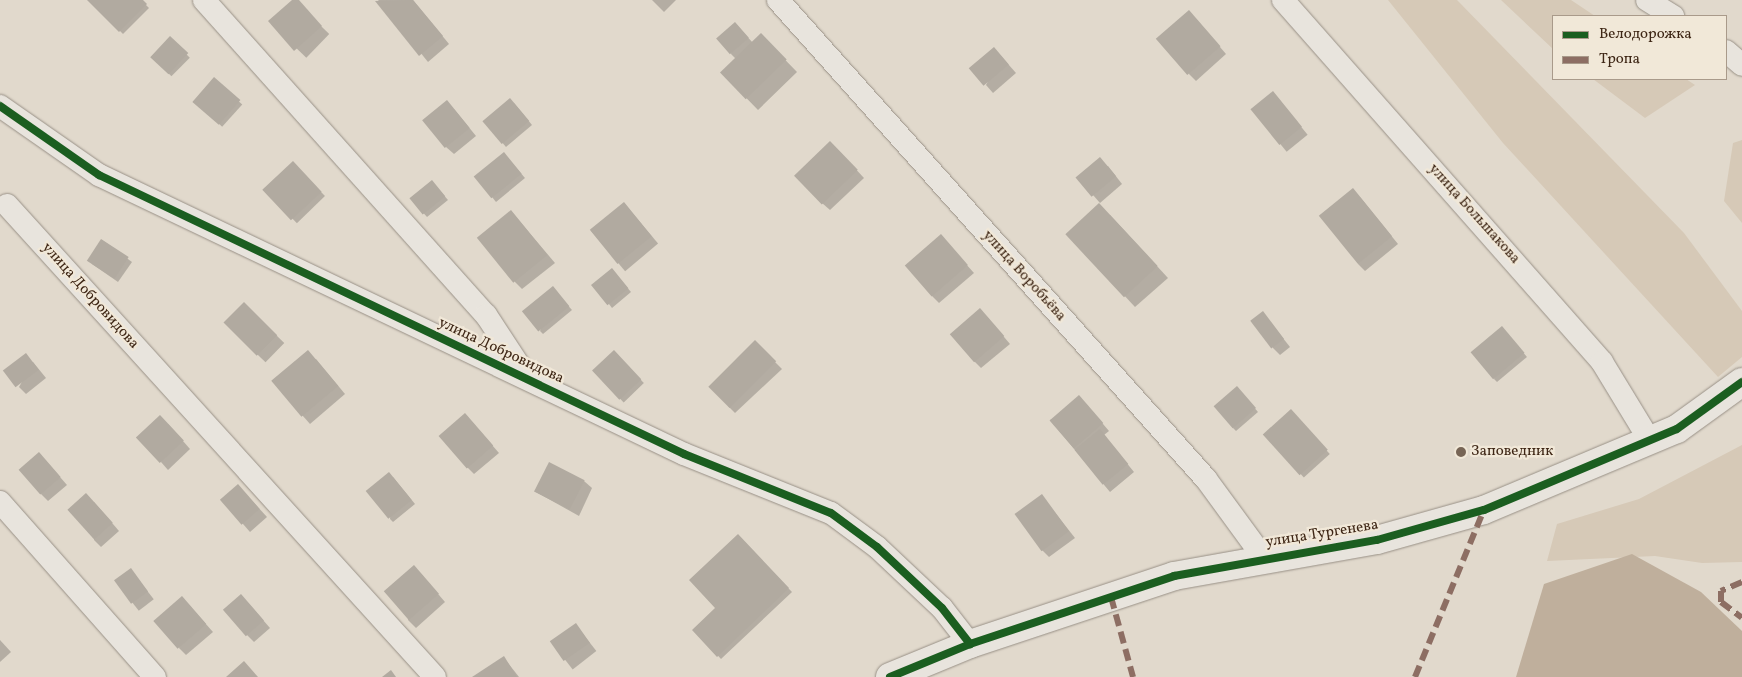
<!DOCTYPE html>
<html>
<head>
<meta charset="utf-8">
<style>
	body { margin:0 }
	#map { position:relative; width:1742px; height:677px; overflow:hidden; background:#e1d9cc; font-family:Vollkorn,serif }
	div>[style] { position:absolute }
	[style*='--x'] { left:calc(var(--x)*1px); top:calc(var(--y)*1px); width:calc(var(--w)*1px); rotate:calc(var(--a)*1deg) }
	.green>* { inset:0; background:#d6c9b7 }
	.water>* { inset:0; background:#bfaf9c }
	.shadow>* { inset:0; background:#0003; transform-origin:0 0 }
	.building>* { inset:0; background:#b1aaa0; transform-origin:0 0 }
	.roads { filter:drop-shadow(0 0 1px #989086) drop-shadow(0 0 1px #989086) }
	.minor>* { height:22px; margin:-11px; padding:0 11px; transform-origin:11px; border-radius:11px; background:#e8e4dd }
	.tertiary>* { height:28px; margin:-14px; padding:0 14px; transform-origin:14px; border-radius:14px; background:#e8e4dd }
	.quiet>* { height:6px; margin-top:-3px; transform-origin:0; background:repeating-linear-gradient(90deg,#8d6e63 0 12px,transparent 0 18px) }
	.cycleway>* { height:8px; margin:-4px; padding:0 4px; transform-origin:4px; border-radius:4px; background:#1b5e20 }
	.dots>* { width:14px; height:14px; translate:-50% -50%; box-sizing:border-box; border:2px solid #f1e8d8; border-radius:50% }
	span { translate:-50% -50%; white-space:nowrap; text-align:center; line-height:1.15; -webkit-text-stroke:4.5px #f1e8d8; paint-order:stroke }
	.street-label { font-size:15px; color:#3e2615 }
	.poi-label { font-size:15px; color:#3e2615 }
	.left { translate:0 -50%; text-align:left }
	.legend { position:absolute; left:1552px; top:15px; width:175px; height:65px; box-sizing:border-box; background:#f1e8d8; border:1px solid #a99a8a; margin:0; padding:6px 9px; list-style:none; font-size:15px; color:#3e2615 }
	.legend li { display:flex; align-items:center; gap:10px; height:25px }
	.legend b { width:25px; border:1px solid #a99a8a }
</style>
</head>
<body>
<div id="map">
	<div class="green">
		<i style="clip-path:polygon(1388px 0,1457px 0,1684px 233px,1742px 311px,1742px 357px,1718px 377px,1503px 143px)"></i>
		<i style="clip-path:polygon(1501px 0,1571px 0,1595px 16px,1553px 16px,1553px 49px)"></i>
		<i style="clip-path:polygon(1593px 79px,1686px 79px,1695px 85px,1645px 118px)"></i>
		<i style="clip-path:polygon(1742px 140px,1742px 223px,1724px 201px,1733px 143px)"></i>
		<i style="clip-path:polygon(1742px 445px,1742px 562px,1702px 563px,1655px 556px,1547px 561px,1557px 524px,1639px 499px)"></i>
	</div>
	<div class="water">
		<i style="clip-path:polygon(1632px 554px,1701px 592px,1742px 631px,1742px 677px,1516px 677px,1544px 584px)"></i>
	</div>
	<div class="shadow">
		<i style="clip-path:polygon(89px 0,141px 0,149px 8px,123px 34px)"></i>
		<i style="left:294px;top:0;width:49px;height:33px;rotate:44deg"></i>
		<i style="clip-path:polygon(378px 0,413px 0,449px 44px,428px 62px)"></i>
		<i style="clip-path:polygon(652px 0,676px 0,664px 12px)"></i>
		<i style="clip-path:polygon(1196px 19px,1226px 54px,1196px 81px,1189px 74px)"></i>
		<i style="clip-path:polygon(735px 23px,753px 43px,761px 35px,797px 72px,758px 110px,722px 73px,736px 59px,731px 54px)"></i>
		<i style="left:170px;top:38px;width:28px;height:26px;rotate:45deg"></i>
		<i style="clip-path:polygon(1001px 56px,1016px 73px,993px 93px,986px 85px)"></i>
		<i style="left:214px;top:79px;width:38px;height:30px;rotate:42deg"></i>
		<i style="left:1273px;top:92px;width:55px;height:27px;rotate:51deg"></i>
		<i style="clip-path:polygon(514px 103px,532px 125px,506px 147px,484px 121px)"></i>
		<i style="clip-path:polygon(454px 109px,476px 136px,454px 154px,446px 147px)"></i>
		<i style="clip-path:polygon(838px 150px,864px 178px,830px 210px,822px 203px)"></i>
		<i style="clip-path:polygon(507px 157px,525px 178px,496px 202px,476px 177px)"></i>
		<i style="left:293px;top:163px;width:46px;height:39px;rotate:46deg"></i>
		<i style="clip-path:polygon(1108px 166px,1122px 184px,1100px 203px,1078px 178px)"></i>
		<i style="clip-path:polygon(435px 185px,448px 200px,427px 217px,411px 199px)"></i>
		<i style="clip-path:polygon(1360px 197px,1398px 244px,1365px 271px,1358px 264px)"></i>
		<i style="left:624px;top:203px;width:53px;height:43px;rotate:50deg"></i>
		<i style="clip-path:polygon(511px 211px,555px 263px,522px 289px,515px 282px)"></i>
		<i style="clip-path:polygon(1110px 215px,1168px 278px,1135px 307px,1067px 234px)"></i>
		<i style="clip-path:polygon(941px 236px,974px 273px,939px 303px,932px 296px)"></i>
		<i style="clip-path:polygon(102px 240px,132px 262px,118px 282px,92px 264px)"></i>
		<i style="clip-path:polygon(615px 273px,631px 292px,612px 308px,609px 304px)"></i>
		<i style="clip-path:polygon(556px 292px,572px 310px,543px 334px,540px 331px)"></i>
		<i style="left:244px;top:304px;width:56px;height:27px;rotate:44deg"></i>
		<i style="clip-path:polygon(1263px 313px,1290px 347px,1280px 355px,1273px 348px)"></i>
		<i style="clip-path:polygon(987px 317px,1010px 344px,981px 368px,974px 361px)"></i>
		<i style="clip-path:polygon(1505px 331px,1527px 357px,1497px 382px,1494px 379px)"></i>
		<i style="clip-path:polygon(755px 342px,782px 369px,735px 413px,728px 406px)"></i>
		<i style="left:614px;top:352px;width:43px;height:28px;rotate:46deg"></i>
		<i style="clip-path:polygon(316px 359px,345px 394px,310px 424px,273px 382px)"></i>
		<i style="clip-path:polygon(33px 362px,46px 378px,26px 394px,19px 387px)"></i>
		<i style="clip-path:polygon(1240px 391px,1258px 412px,1236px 431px,1233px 428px)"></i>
		<i style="clip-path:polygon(1086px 404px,1109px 431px,1104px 435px,1134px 472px,1110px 492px,1050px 420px)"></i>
		<i style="left:1291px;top:411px;width:58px;height:35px;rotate:48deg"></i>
		<i style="clip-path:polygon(465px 414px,499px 453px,474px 474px,467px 467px)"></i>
		<i style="clip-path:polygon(168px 424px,190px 449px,168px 470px,161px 462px)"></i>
		<i style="clip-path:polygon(46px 461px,67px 485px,48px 501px,41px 494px)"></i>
		<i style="clip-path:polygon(393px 477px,415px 504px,393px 522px,390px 519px)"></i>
		<i style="clip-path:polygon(584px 481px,592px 488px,579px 516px,536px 492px)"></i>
		<i style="clip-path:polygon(245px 493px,267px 517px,250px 532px,222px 500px)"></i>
		<i style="clip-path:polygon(1042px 496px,1075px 538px,1049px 557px,1042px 550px)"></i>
		<i style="clip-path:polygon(94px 502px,119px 531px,101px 547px,94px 540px)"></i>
		<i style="clip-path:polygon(738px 536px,792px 592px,721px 659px,694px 630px,717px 608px)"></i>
		<i style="left:131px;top:570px;width:37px;height:19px;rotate:52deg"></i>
		<i style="clip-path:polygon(421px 574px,445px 602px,416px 628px,408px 620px)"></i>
		<i style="clip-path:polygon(248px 603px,270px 628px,254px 642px,247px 635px)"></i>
		<i style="clip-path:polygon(189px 605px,213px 632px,186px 655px,179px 648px)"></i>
		<i style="left:576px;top:625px;width:33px;height:30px;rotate:52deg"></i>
		<i style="clip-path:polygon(0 640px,11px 652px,0 662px)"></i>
		<i style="clip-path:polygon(504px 658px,519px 677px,475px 677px)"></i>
	</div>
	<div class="building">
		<i style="clip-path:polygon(87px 0,143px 0,147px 4px,119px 32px)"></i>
		<i style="clip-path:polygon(292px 0,299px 0,322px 26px,294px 51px,268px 21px)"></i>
		<i style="clip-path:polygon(413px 0,443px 36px,419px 56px,375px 1px)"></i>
		<i style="left:1189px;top:10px;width:48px;height:44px;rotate:49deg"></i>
		<i style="left:735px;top:22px;width:21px;height:25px;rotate:49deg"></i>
		<i style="left:761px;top:33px;width:37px;height:57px;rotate:46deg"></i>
		<i style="left:170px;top:36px;width:25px;height:29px;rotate:43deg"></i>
		<i style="left:994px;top:47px;width:23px;height:33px;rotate:50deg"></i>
		<i style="left:214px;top:77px;width:35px;height:33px;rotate:41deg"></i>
		<i style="left:1273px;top:91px;width:46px;height:29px;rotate:51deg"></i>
		<i style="left:510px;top:98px;width:30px;height:36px;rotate:50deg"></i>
		<i style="left:447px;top:100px;width:36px;height:32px;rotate:51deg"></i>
		<i style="left:830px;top:141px;width:40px;height:50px;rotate:46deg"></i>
		<i style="left:504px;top:152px;width:28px;height:39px;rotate:51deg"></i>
		<i style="left:1100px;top:157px;width:25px;height:32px;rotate:50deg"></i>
		<i style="left:293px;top:161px;width:42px;height:42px;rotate:47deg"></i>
		<i style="left:432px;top:180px;width:21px;height:29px;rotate:51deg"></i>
		<i style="left:1353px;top:188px;width:62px;height:44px;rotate:51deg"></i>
		<i style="left:624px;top:202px;width:44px;height:44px;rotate:51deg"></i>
		<i style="left:1099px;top:203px;width:86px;height:46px;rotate:47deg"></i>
		<i style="left:511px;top:210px;width:58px;height:44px;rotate:51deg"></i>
		<i style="left:941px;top:234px;width:41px;height:48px;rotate:49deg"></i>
		<i style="left:101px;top:239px;width:33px;height:26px;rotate:33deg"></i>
		<i style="left:612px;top:268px;width:26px;height:27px;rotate:51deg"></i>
		<i style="left:553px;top:286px;width:26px;height:40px;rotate:51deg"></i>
		<i style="left:244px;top:302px;width:47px;height:29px;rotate:45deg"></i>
		<i style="left:980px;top:308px;width:37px;height:40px;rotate:49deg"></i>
		<i style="left:1263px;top:311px;width:35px;height:16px;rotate:53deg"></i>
		<i style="left:1502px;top:326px;width:35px;height:41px;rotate:50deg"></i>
		<i style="left:755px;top:340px;width:30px;height:66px;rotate:45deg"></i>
		<i style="left:308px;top:350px;width:47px;height:48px;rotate:50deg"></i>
		<i style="left:614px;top:350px;width:40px;height:30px;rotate:47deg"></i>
		<i style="left:26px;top:353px;width:21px;height:29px;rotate:53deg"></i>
		<i style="left:1237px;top:386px;width:29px;height:31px;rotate:49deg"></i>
		<i style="left:1079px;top:395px;width:37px;height:39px;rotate:49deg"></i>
		<i style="left:1291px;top:409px;width:55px;height:38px;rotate:48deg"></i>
		<i style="left:465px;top:413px;width:43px;height:35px;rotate:49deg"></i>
		<i style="left:160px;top:415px;width:35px;height:33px;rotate:47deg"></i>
		<i style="left:1100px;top:429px;width:45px;height:33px;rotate:51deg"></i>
		<i style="left:39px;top:452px;width:33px;height:27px;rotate:49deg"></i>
		<i style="left:549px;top:462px;width:40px;height:33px;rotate:27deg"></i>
		<i style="left:389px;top:472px;width:36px;height:30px;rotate:51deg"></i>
		<i style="left:238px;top:484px;width:33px;height:24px;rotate:49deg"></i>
		<i style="left:86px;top:493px;width:40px;height:25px;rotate:48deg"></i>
		<i style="left:1042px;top:494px;width:46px;height:34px;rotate:54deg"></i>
		<i style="clip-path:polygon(738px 534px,789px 588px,717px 657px,692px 630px,715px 608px,689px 580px)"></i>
		<i style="left:414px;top:565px;width:38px;height:40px;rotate:49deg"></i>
		<i style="left:131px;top:568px;width:29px;height:21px;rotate:54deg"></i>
		<i style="left:241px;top:594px;width:35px;height:24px;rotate:49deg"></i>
		<i style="left:182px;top:596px;width:37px;height:38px;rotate:49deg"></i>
		<i style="left:576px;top:623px;width:24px;height:32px;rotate:55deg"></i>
		<i style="clip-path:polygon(504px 656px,517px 677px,472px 677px)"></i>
		<i style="clip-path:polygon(244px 661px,258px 677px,226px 677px)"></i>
		<i style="clip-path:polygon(391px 670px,396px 677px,382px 677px)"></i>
	</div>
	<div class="roads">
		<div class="minor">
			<i style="--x:204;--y:0;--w:423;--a:48.2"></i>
			<i style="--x:486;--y:315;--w:73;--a:56.7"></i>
			<i style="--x:778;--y:0;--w:642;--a:48.22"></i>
			<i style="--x:1206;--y:479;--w:97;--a:53.8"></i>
			<i style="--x:1283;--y:0;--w:482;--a:48.6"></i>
			<i style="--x:1602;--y:362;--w:92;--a:58.7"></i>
			<i style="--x:1647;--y:0;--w:31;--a:32"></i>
			<i style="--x:1726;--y:51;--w:21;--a:41"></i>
			<i style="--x:0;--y:106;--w:121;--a:34.9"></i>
			<i style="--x:99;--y:175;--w:648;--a:25.5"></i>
			<i style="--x:684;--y:454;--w:158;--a:21.9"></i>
			<i style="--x:831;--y:513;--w:57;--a:36.5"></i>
			<i style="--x:877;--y:547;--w:89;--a:43.2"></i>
			<i style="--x:942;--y:608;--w:46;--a:52.1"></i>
			<i style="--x:7;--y:205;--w:637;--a:47.8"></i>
			<i style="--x:0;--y:502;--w:234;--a:48.5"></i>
		</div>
		<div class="tertiary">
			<i style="--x:890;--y:677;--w:87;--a:-22.4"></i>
			<i style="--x:970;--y:644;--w:215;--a:-18.4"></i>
			<i style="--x:1174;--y:576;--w:206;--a:-10.1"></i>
			<i style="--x:1377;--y:540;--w:111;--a:-15.7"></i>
			<i style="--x:1484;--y:510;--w:209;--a:-22.8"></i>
			<i style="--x:1677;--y:429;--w:80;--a:-35.9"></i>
		</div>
	</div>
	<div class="quiet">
		<i style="--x:1742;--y:582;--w:23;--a:157"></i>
		<i style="--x:1721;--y:591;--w:11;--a:90"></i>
		<i style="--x:1721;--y:602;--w:26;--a:37"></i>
		<i style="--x:1111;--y:597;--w:83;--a:74.6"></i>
		<i style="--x:1415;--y:677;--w:181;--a:-67.6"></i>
	</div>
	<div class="cycleway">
		<i style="--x:0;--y:106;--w:121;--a:34.9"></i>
		<i style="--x:99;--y:175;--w:648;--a:25.5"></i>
		<i style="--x:684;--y:454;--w:158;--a:21.9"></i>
		<i style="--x:831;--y:513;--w:57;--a:36.5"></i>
		<i style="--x:877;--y:547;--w:89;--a:43.2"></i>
		<i style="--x:942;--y:608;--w:46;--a:52.1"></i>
		<i style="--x:890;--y:677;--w:87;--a:-22.4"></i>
		<i style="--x:970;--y:644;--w:215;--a:-18.4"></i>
		<i style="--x:1174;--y:576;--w:206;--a:-10.1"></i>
		<i style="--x:1377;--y:540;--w:111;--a:-15.7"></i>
		<i style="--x:1484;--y:510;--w:209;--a:-22.8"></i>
		<i style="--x:1677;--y:429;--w:80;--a:-35.9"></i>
	</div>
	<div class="dots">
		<i style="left:1461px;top:452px;background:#776555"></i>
	</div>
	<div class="street-label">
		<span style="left:1474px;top:214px;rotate:48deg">улица Большакова</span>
		<span style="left:1024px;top:276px;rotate:48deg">улица Воробьёва</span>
		<span style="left:90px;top:296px;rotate:48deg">улица Добровидова</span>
		<span style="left:501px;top:351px;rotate:25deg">улица Добровидова</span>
		<span style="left:1322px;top:534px;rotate:-9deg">улица Тургенева</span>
	</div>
	<div class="poi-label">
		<span class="left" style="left:1471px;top:452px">Заповедник</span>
	</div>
	<ul class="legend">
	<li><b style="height:6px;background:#1b5e20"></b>Велодорожка</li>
	<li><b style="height:6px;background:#8d6e63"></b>Тропа</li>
	</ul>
</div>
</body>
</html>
